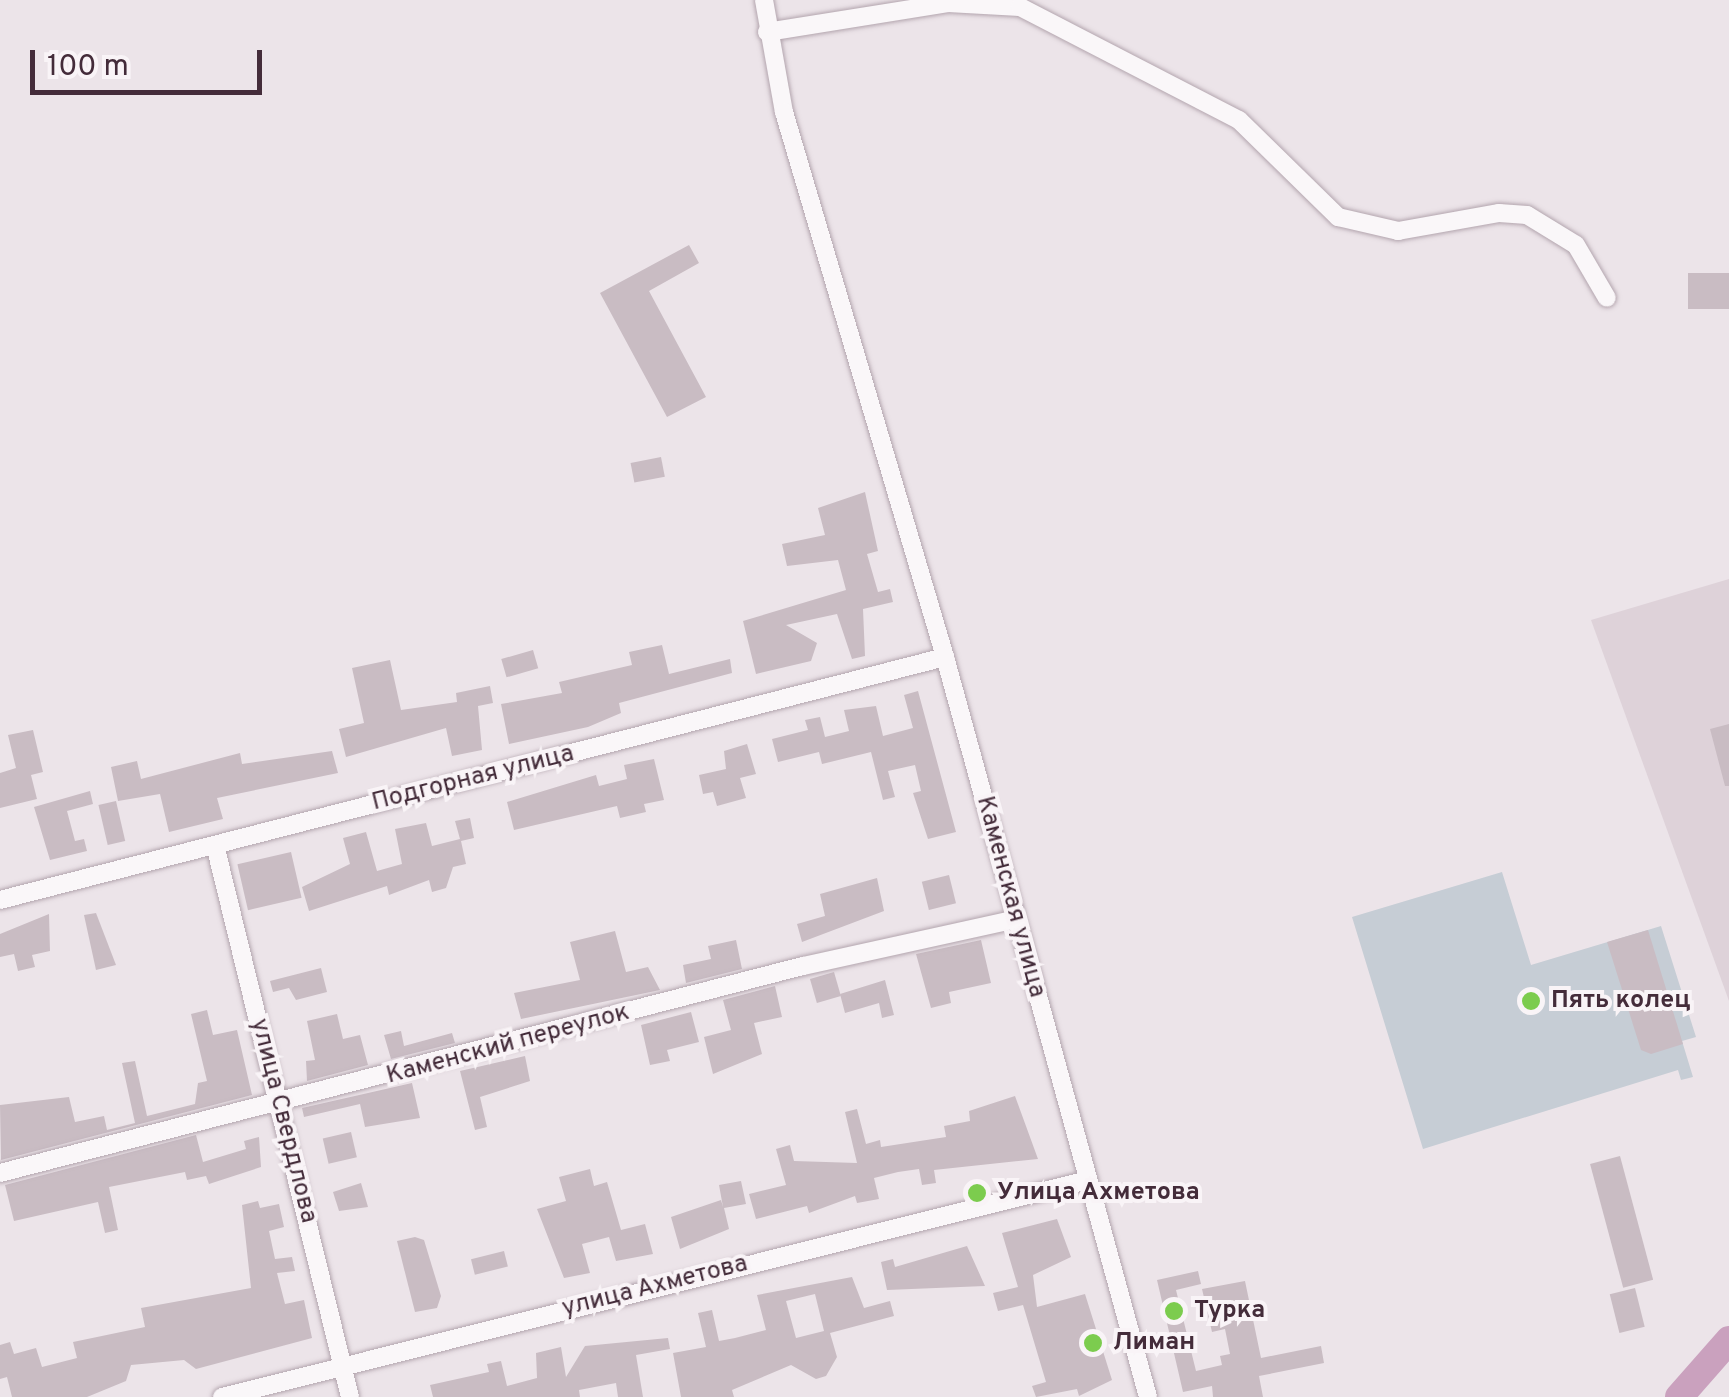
<!DOCTYPE html>
<html>
<head>
<meta charset="utf-8">
<style>
	body { margin:0 }
	#map { position:relative; width:1729px; height:1397px; overflow:hidden; background:#ece4e9; font-family:Overpass,sans-serif }
	div>[style] { position:absolute }
	[style*='--x'] { left:calc(var(--x)*1px); top:calc(var(--y)*1px); width:calc(var(--w)*1px); rotate:calc(var(--a)*1deg) }
	.built>* { inset:0; background:#ded2d9 }
	.green>* { inset:0; background:#c6cdd5 }
	.river>* { height:28px; margin:-14px; padding:0 14px; transform-origin:14px; border-radius:14px; background:#caa1be }
	.building>* { inset:0; background:#c9bcc3; transform-origin:0 0 }
	.roads { filter:drop-shadow(0 0 2px #b3a5ae) drop-shadow(0 0 2px #b3a5ae) }
	.minor>* { height:18px; margin:-9px; padding:0 9px; transform-origin:9px; border-radius:9px; background:#faf7f9 }
	.dots>* { width:28px; height:28px; translate:-50% -50%; box-sizing:border-box; border:5px solid #f9f4f7; border-radius:50% }
	span { translate:-50% -50%; white-space:nowrap; text-align:center; line-height:1.15; -webkit-text-stroke:8px #f9f4f7; paint-order:stroke }
	.street-label { font-size:25px; color:#442c3a }
	.poi-label { font-size:25px; color:#442c3a; font-weight:700 }
	.left { translate:0 -50%; text-align:left }
	.scale { position:absolute; left:30px; top:50px; width:232px; height:45px; box-sizing:border-box; border:5px solid #442c3a; border-top:0; padding-left:12px; font-size:30px; line-height:35px; white-space:nowrap; color:#442c3a; -webkit-text-stroke:8px #f9f4f7; paint-order:stroke }
</style>
</head>
<body>
<div id="map">
	<div class="built">
		<i style="clip-path:polygon(1729px 579px,1729px 1001px,1591px 620px)"></i>
	</div>
	<div class="green">
		<i style="clip-path:polygon(1502px 872px,1531px 965px,1661px 926px,1696px 1037px,1682px 1041px,1693px 1077px,1681px 1080px,1678px 1070px,1423px 1149px,1352px 917px)"></i>
	</div>
	<div class="river">
		<i style="--x:1679;--y:1397;--w:76;--a:-48.7"></i>
	</div>
	<div class="building">
		<i style="clip-path:polygon(689px 245px,699px 263px,649px 291px,706px 397px,667px 417px,600px 293px)"></i>
		<i style="left:1729px;top:273px;width:36px;height:41px;rotate:90deg"></i>
		<i style="left:661px;top:457px;width:20px;height:31px;rotate:79deg"></i>
		<i style="clip-path:polygon(865px 492px,878px 551px,867px 554px,878px 592px,890px 589px,893px 602px,863px 609px,865px 656px,852px 659px,837px 614px,786px 625px,817px 643px,811px 661px,756px 674px,743px 621px,846px 590px,838px 560px,787px 566px,782px 544px,825px 535px,818px 508px)"></i>
		<i style="clip-path:polygon(662px 645px,669px 674px,730px 659px,732px 673px,619px 703px,621px 713px,588px 727px,509px 744px,501px 704px,562px 693px,559px 682px,632px 665px,629px 652px)"></i>
		<i style="left:533px;top:650px;width:19px;height:33px;rotate:74deg"></i>
		<i style="clip-path:polygon(390px 660px,401px 710px,457px 702px,456px 693px,490px 686px,493px 703px,478px 706px,482px 750px,452px 756px,446px 728px,346px 757px,339px 729px,364px 723px,352px 668px)"></i>
		<i style="clip-path:polygon(918px 691px,956px 832px,928px 839px,913px 793px,921px 791px,915px 765px,888px 771px,895px 797px,883px 800px,871px 752px,822px 764px,819px 752px,778px 762px,772px 739px,808px 730px,805px 720px,820px 717px,825px 737px,849px 731px,844px 710px,876px 706px,883px 736px,913px 728px,904px 695px)"></i>
		<i style="clip-path:polygon(1729px 724px,1729px 786px,1725px 786px,1710px 729px)"></i>
		<i style="clip-path:polygon(33px 730px,43px 772px,31px 775px,37px 799px,0 808px,0 773px,16px 768px,8px 735px)"></i>
		<i style="clip-path:polygon(747px 744px,756px 774px,740px 778px,746px 798px,717px 806px,713px 792px,703px 794px,699px 775px,726px 769px,724px 751px)"></i>
		<i style="clip-path:polygon(332px 751px,338px 773px,217px 798px,223px 819px,169px 832px,160px 794px,118px 801px,111px 767px,137px 761px,141px 779px,240px 753px,242px 764px)"></i>
		<i style="clip-path:polygon(654px 759px,664px 800px,644px 804px,646px 812px,620px 818px,617px 806px,514px 830px,507px 802px,596px 775px,599px 786px,627px 779px,624px 765px)"></i>
		<i style="clip-path:polygon(90px 791px,93px 804px,67px 811px,75px 841px,84px 839px,87px 851px,50px 860px,34px 807px)"></i>
		<i style="left:116px;top:801px;width:41px;height:18px;rotate:77deg"></i>
		<i style="clip-path:polygon(470px 818px,474px 838px,461px 841px,466px 864px,453px 867px,446px 888px,432px 892px,429px 880px,389px 895px,387px 886px,309px 911px,302px 887px,350px 864px,343px 838px,366px 832px,377px 871px,402px 864px,395px 829px,426px 823px,432px 846px,460px 839px,455px 821px)"></i>
		<i style="left:291px;top:852px;width:47px;height:55px;rotate:77deg"></i>
		<i style="left:949px;top:875px;width:29px;height:28px;rotate:76deg"></i>
		<i style="clip-path:polygon(877px 878px,884px 911px,802px 942px,797px 924px,825px 916px,820px 894px)"></i>
		<i style="clip-path:polygon(96px 913px,116px 965px,96px 970px,84px 915px)"></i>
		<i style="clip-path:polygon(49px 914px,50px 951px,32px 955px,35px 967px,18px 971px,14px 954px,0 957px,0 934px)"></i>
		<i style="clip-path:polygon(1648px 930px,1683px 1044px,1651px 1054px,1641px 1050px,1607px 942px)"></i>
		<i style="clip-path:polygon(615px 931px,626px 972px,648px 967px,660px 990px,521px 1019px,514px 993px,580px 980px,570px 942px)"></i>
		<i style="clip-path:polygon(736px 940px,742px 969px,686px 983px,683px 965px,711px 959px,708px 946px)"></i>
		<i style="clip-path:polygon(981px 940px,991px 983px,949px 992px,951px 1003px,931px 1008px,916px 954px)"></i>
		<i style="clip-path:polygon(321px 968px,327px 992px,296px 1000px,289px 988px,273px 992px,270px 981px)"></i>
		<i style="left:834px;top:972px;width:25px;height:25px;rotate:74deg"></i>
		<i style="clip-path:polygon(885px 980px,894px 1015px,882px 1018px,879px 1003px,845px 1013px,840px 994px)"></i>
		<i style="clip-path:polygon(775px 986px,782px 1017px,754px 1023px,762px 1054px,713px 1074px,704px 1037px,731px 1030px,723px 1000px)"></i>
		<i style="clip-path:polygon(207px 1010px,213px 1035px,237px 1030px,252px 1095px,1px 1160px,0 1105px,69px 1097px,75px 1122px,104px 1116px,107px 1130px,135px 1123px,122px 1063px,135px 1061px,147px 1116px,195px 1104px,198px 1083px,207px 1081px,191px 1014px)"></i>
		<i style="clip-path:polygon(691px 1012px,699px 1042px,667px 1050px,670px 1061px,650px 1065px,641px 1025px)"></i>
		<i style="clip-path:polygon(337px 1014px,343px 1039px,360px 1035px,368px 1065px,307px 1081px,306px 1061px,315px 1060px,307px 1021px)"></i>
		<i style="clip-path:polygon(401px 1031px,404px 1046px,452px 1033px,455px 1043px,391px 1059px,384px 1035px)"></i>
		<i style="clip-path:polygon(525px 1056px,530px 1081px,480px 1097px,487px 1127px,475px 1130px,460px 1071px)"></i>
		<i style="clip-path:polygon(412px 1083px,420px 1118px,365px 1127px,360px 1104px,304px 1117px,302px 1108px)"></i>
		<i style="clip-path:polygon(1015px 1096px,1038px 1159px,934px 1170px,936px 1183px,922px 1185px,919px 1169px,898px 1172px,874px 1178px,879px 1199px,857px 1203px,855px 1196px,809px 1213px,807px 1206px,756px 1219px,749px 1194px,786px 1185px,776px 1149px,790px 1145px,794px 1161px,857px 1163px,845px 1112px,857px 1109px,866px 1144px,880px 1140px,881px 1147px,946px 1137px,944px 1126px,970px 1121px,969px 1111px)"></i>
		<i style="left:351px;top:1132px;width:26px;height:29px;rotate:77deg"></i>
		<i style="clip-path:polygon(196px 1135px,203px 1162px,246px 1149px,244px 1141px,259px 1137px,261px 1167px,209px 1184px,206px 1176px,187px 1180px,185px 1172px,109px 1187px,118px 1230px,105px 1233px,98px 1202px,14px 1221px,5px 1185px)"></i>
		<i style="left:1620px;top:1156px;width:128px;height:31px;rotate:75deg"></i>
		<i style="clip-path:polygon(590px 1169px,594px 1186px,607px 1182px,621px 1230px,645px 1224px,653px 1254px,616px 1261px,609px 1237px,582px 1244px,590px 1273px,564px 1278px,537px 1209px,566px 1201px,559px 1177px)"></i>
		<i style="clip-path:polygon(741px 1181px,746px 1204px,724px 1208px,729px 1229px,680px 1249px,671px 1217px,721px 1200px,723px 1207px,719px 1185px)"></i>
		<i style="clip-path:polygon(361px 1183px,368px 1207px,339px 1211px,333px 1192px)"></i>
		<i style="clip-path:polygon(258px 1201px,260px 1208px,279px 1204px,284px 1227px,269px 1231px,275px 1259px,292px 1257px,295px 1271px,277px 1273px,285px 1304px,304px 1300px,312px 1338px,196px 1369px,184px 1360px,131px 1365px,126px 1381px,87px 1397px,12px 1397px,7px 1377px,0 1379px,0 1345px,10px 1342px,14px 1354px,36px 1348px,42px 1367px,77px 1358px,73px 1342px,145px 1327px,141px 1308px,251px 1288px,242px 1205px)"></i>
		<i style="clip-path:polygon(1057px 1219px,1071px 1257px,1033px 1275px,1037px 1307px,1085px 1294px,1112px 1380px,1079px 1396px,1077px 1389px,1036px 1397px,1032px 1386px,1046px 1382px,1023px 1305px,998px 1311px,993px 1293px,1018px 1287px,1002px 1233px)"></i>
		<i style="clip-path:polygon(415px 1237px,424px 1240px,441px 1296px,437px 1308px,415px 1312px,397px 1241px)"></i>
		<i style="clip-path:polygon(967px 1246px,985px 1286px,887px 1290px,881px 1262px,893px 1259px,895px 1267px)"></i>
		<i style="left:504px;top:1251px;width:16px;height:34px;rotate:76deg"></i>
		<i style="clip-path:polygon(1198px 1271px,1201px 1284px,1176px 1290px,1196px 1371px,1222px 1365px,1220px 1356px,1230px 1354px,1225px 1329px,1212px 1332px,1202px 1289px,1245px 1281px,1261px 1358px,1321px 1346px,1324px 1363px,1259px 1376px,1263px 1397px,1213px 1397px,1212px 1386px,1183px 1392px,1157px 1280px)"></i>
		<i style="clip-path:polygon(evenodd,852px 1277px,864px 1308px,890px 1301px,894px 1316px,830px 1333px,837px 1357px,826px 1376px,816px 1379px,791px 1365px,732px 1390px,734px 1397px,681px 1397px,673px 1353px,706px 1347px,698px 1313px,712px 1310px,719px 1341px,735px 1338px,766px 1330px,757px 1295px,852px 1277px,815px 1294px,824px 1331px,796px 1338px,786px 1301px,815px 1294px)"></i>
		<i style="left:1635px;top:1288px;width:40px;height:26px;rotate:76deg"></i>
		<i style="clip-path:polygon(668px 1338px,670px 1349px,636px 1355px,643px 1397px,618px 1397px,616px 1383px,579px 1390px,580px 1397px,433px 1397px,430px 1385px,489px 1372px,487px 1364px,501px 1361px,507px 1386px,537px 1378px,536px 1353px,561px 1347px,566px 1377px,585px 1346px)"></i>
	</div>
	<div class="roads">
		<div class="minor">
			<i style="--x:764;--y:0;--w:114;--a:79.9"></i>
			<i style="--x:784;--y:112;--w:568;--a:73.54"></i>
			<i style="--x:945;--y:657;--w:767;--a:74.66"></i>
			<i style="--x:767;--y:32;--w:183;--a:-9.1"></i>
			<i style="--x:948;--y:3;--w:72;--a:3.2"></i>
			<i style="--x:1020;--y:7;--w:246;--a:27.3"></i>
			<i style="--x:1239;--y:120;--w:139;--a:44.4"></i>
			<i style="--x:1338;--y:217;--w:62;--a:13.1"></i>
			<i style="--x:1398;--y:231;--w:103;--a:-10.1"></i>
			<i style="--x:1499;--y:213;--w:28;--a:4"></i>
			<i style="--x:1527;--y:215;--w:57;--a:31.5"></i>
			<i style="--x:1576;--y:245;--w:61;--a:59.7"></i>
			<i style="--x:215;--y:845;--w:568;--a:76.26"></i>
			<i style="--x:0;--y:900;--w:976;--a:-14.42"></i>
			<i style="--x:0;--y:1173;--w:829;--a:-14.46"></i>
			<i style="--x:803;--y:966;--w:218;--a:-12.4"></i>
			<i style="--x:222;--y:1397;--w:893;--a:-14.07"></i>
		</div>
	</div>
	<div class="dots">
		<i style="left:1531px;top:1001px;background:#7ccc4e"></i>
		<i style="left:977px;top:1193px;background:#7ccc4e"></i>
		<i style="left:1174px;top:1311px;background:#7ccc4e"></i>
		<i style="left:1093px;top:1343px;background:#7ccc4e"></i>
	</div>
	<div class="street-label">
		<span style="left:473px;top:779px;rotate:-14deg">Подгорная улица</span>
		<span style="left:1010px;top:897px;rotate:75deg">Каменская улица</span>
		<span style="left:508px;top:1045px;rotate:-15deg">Каменский переулок</span>
		<span style="left:283px;top:1121px;rotate:76deg">улица Свердлова</span>
		<span style="left:655px;top:1287px;rotate:-14deg">улица Ахметова</span>
	</div>
	<div class="poi-label">
		<span class="left" style="left:1551px;top:1001px">Пять колец</span>
		<span class="left" style="left:997px;top:1193px">Улица Ахметова</span>
		<span class="left" style="left:1194px;top:1311px">Турка</span>
		<span class="left" style="left:1113px;top:1343px">Лиман</span>
	</div>
	<div class="scale">100 m</div>
</div>
</body>
</html>
